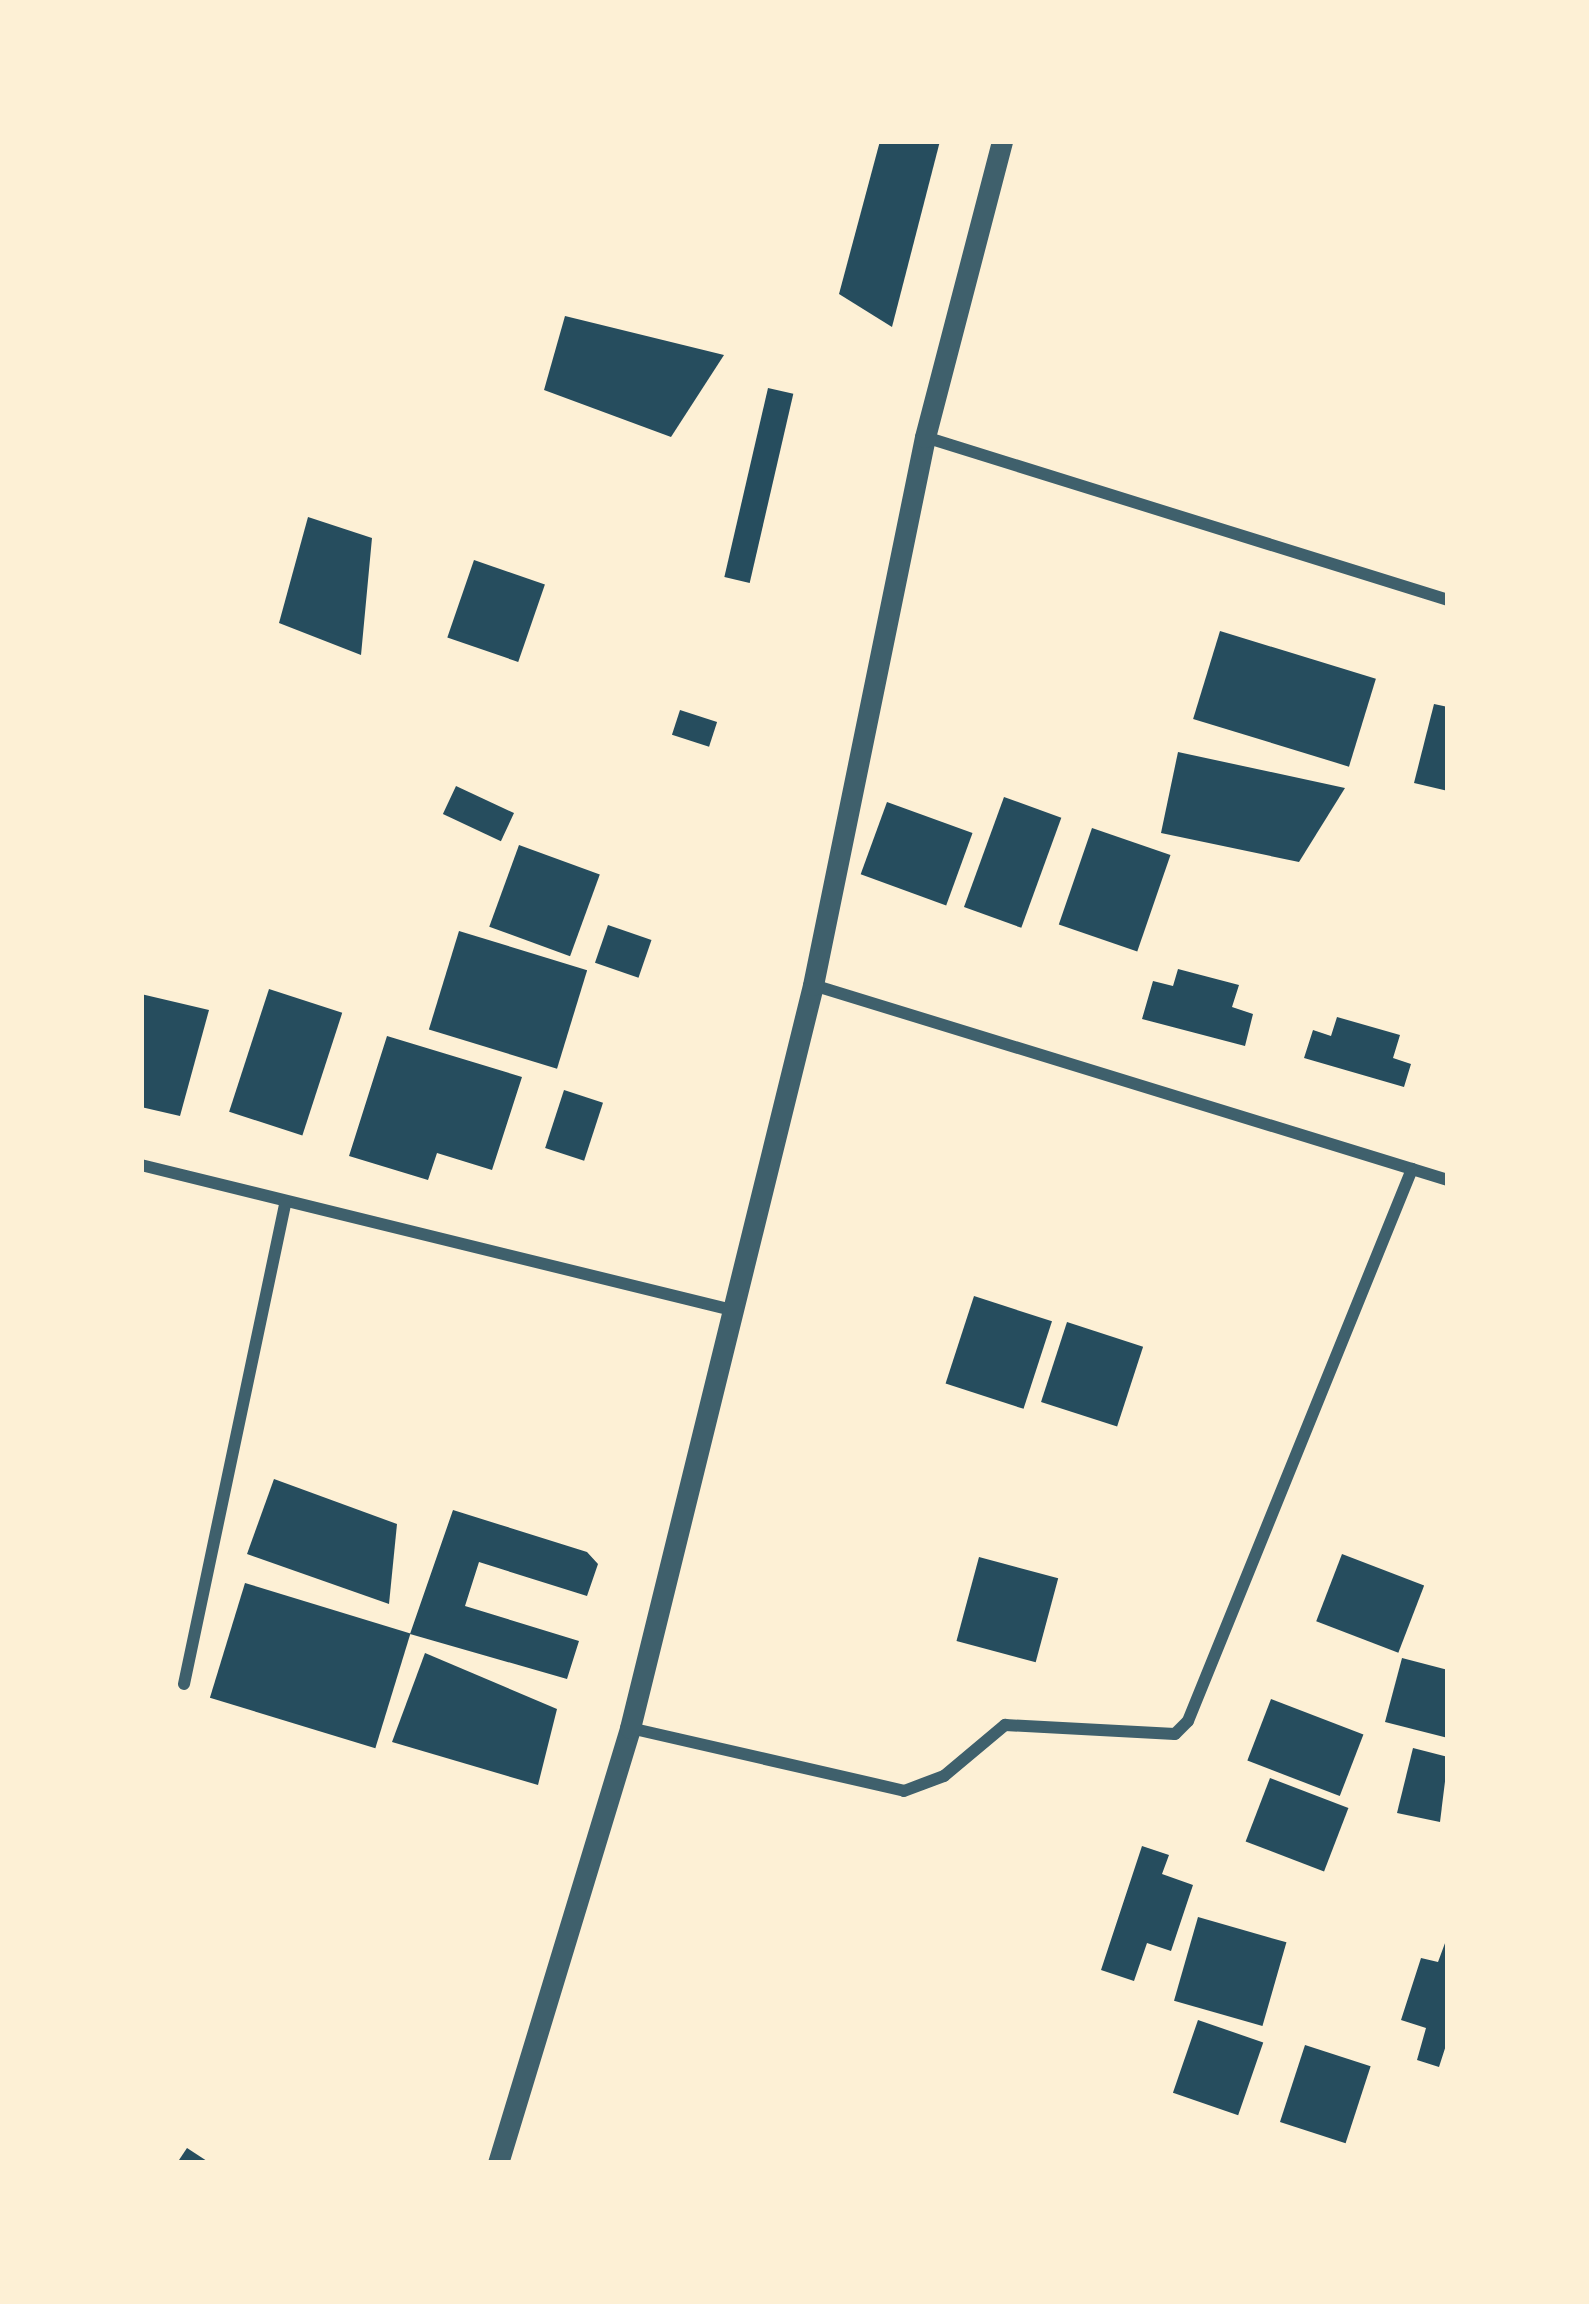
<!DOCTYPE html>
<html>
<head>
<meta charset="utf-8">
<style>
	body { margin:0 }
	#map { position:relative; width:1589px; height:2304px; overflow:hidden; background:#fdf0d5; font-family:Literata,serif }
	div>[style] { position:absolute }
	[style*='--x'] { left:calc(var(--x)*1px); top:calc(var(--y)*1px); width:calc(var(--w)*1px); rotate:calc(var(--a)*1deg) }
	.building>* { inset:0; background:#264d5e; transform-origin:0 0 }
	.minor>* { height:12px; margin:-6px; padding:0 6px; transform-origin:6px; border-radius:6px; background:#3f606c }
	.tertiary>* { height:21px; margin:-10.5px; padding:0 10.5px; transform-origin:10.5px; border-radius:10.5px; background:#3f606c }
	span { translate:-50% -50%; white-space:nowrap; text-align:center; line-height:1.15; -webkit-text-stroke:12px #fdf0d5; paint-order:stroke }
	.frame { position:absolute; inset:0; border:144px solid #fdf0d5; pointer-events:none }
</style>
</head>
<body>
<div id="map">
	<div class="building">
		<i style="clip-path:polygon(880px 141px,940px 141px,892px 327px,839px 294px)"></i>
		<i style="clip-path:polygon(565px 316px,724px 355px,671px 437px,544px 390px)"></i>
		<i style="left:768px;top:388px;width:26px;height:194px;rotate:13deg"></i>
		<i style="clip-path:polygon(308px 517px,372px 538px,361px 655px,279px 623px)"></i>
		<i style="left:474px;top:560px;width:75px;height:82px;rotate:19deg"></i>
		<i style="left:1220px;top:631px;width:163px;height:92px;rotate:17deg"></i>
		<i style="clip-path:polygon(1434px 704px,1448px 707px,1448px 791px,1414px 783px)"></i>
		<i style="left:680px;top:710px;width:39px;height:26px;rotate:18deg"></i>
		<i style="clip-path:polygon(1178px 752px,1345px 788px,1299px 862px,1161px 833px)"></i>
		<i style="left:456px;top:786px;width:64px;height:31px;rotate:25deg"></i>
		<i style="left:1004px;top:797px;width:61px;height:117px;rotate:20deg"></i>
		<i style="left:887px;top:802px;width:91px;height:77px;rotate:20deg"></i>
		<i style="left:1092px;top:828px;width:83px;height:102px;rotate:19deg"></i>
		<i style="left:519px;top:845px;width:86px;height:87px;rotate:20deg"></i>
		<i style="left:608px;top:925px;width:46px;height:40px;rotate:19deg"></i>
		<i style="left:459px;top:931px;width:134px;height:103px;rotate:17deg"></i>
		<i style="clip-path:polygon(1178px 969px,1239px 985px,1232px 1007px,1253px 1014px,1245px 1046px,1142px 1019px,1153px 981px,1173px 986px)"></i>
		<i style="left:269px;top:989px;width:77px;height:129px;rotate:18deg"></i>
		<i style="clip-path:polygon(141px 994px,209px 1010px,180px 1116px,141px 1107px)"></i>
		<i style="clip-path:polygon(1337px 1017px,1400px 1035px,1393px 1058px,1411px 1064px,1404px 1087px,1304px 1058px,1313px 1030px,1331px 1036px)"></i>
		<i style="clip-path:polygon(387px 1036px,522px 1077px,492px 1170px,437px 1153px,428px 1180px,349px 1156px)"></i>
		<i style="left:564px;top:1090px;width:41px;height:61px;rotate:18deg"></i>
		<i style="left:974px;top:1296px;width:82px;height:92px;rotate:18deg"></i>
		<i style="left:1067px;top:1322px;width:80px;height:84px;rotate:18deg"></i>
		<i style="clip-path:polygon(274px 1479px,397px 1524px,389px 1604px,247px 1554px)"></i>
		<i style="clip-path:polygon(453px 1510px,587px 1552px,598px 1564px,587px 1596px,479px 1562px,465px 1606px,579px 1641px,567px 1679px,410px 1634px)"></i>
		<i style="left:1342px;top:1554px;width:88px;height:72px;rotate:21deg"></i>
		<i style="left:979px;top:1557px;width:82px;height:87px;rotate:15deg"></i>
		<i style="left:245px;top:1583px;width:173px;height:120px;rotate:17deg"></i>
		<i style="clip-path:polygon(425px 1653px,557px 1709px,538px 1785px,392px 1742px)"></i>
		<i style="clip-path:polygon(1402px 1658px,1448px 1670px,1448px 1738px,1385px 1722px)"></i>
		<i style="left:1271px;top:1699px;width:99px;height:66px;rotate:21deg"></i>
		<i style="clip-path:polygon(1413px 1748px,1448px 1757px,1440px 1822px,1397px 1813px)"></i>
		<i style="left:1270px;top:1778px;width:84px;height:68px;rotate:21deg"></i>
		<i style="clip-path:polygon(1142px 1846px,1169px 1855px,1162px 1874px,1193px 1885px,1171px 1951px,1147px 1943px,1134px 1981px,1101px 1970px)"></i>
		<i style="left:1198px;top:1917px;width:92px;height:87px;rotate:16deg"></i>
		<i style="clip-path:polygon(1448px 1935px,1448px 2039px,1439px 2067px,1417px 2060px,1426px 2028px,1401px 2020px,1421px 1958px,1438px 1962px)"></i>
		<i style="left:1198px;top:2020px;width:69px;height:77px;rotate:19deg"></i>
		<i style="left:1305px;top:2045px;width:69px;height:81px;rotate:18deg"></i>
		<i style="clip-path:polygon(187px 2148px,210px 2163px,177px 2163px)"></i>
	</div>
	<div class="minor">
		<i style="--x:925;--y:437;--w:548;--a:17.31"></i>
		<i style="--x:813;--y:985;--w:664;--a:17.07"></i>
		<i style="--x:141;--y:1165;--w:609;--a:13.79"></i>
		<i style="--x:184;--y:1684;--w:493;--a:-78.1"></i>
		<i style="--x:630;--y:1728;--w:281;--a:12.9"></i>
		<i style="--x:904;--y:1791;--w:43;--a:-20.6"></i>
		<i style="--x:944;--y:1776;--w:80;--a:-39.9"></i>
		<i style="--x:1005;--y:1725;--w:170;--a:3"></i>
		<i style="--x:1175;--y:1734;--w:18;--a:-45"></i>
		<i style="--x:1188;--y:1721;--w:596;--a:-67.91"></i>
	</div>
	<div class="tertiary">
		<i style="--x:498;--y:2163;--w:455;--a:-73.1"></i>
		<i style="--x:630;--y:1728;--w:765;--a:-76.16"></i>
		<i style="--x:813;--y:985;--w:559;--a:-78.45"></i>
		<i style="--x:925;--y:437;--w:306;--a:-75.4"></i>
	</div>
	<div class="frame"></div>
</div>
</body>
</html>
